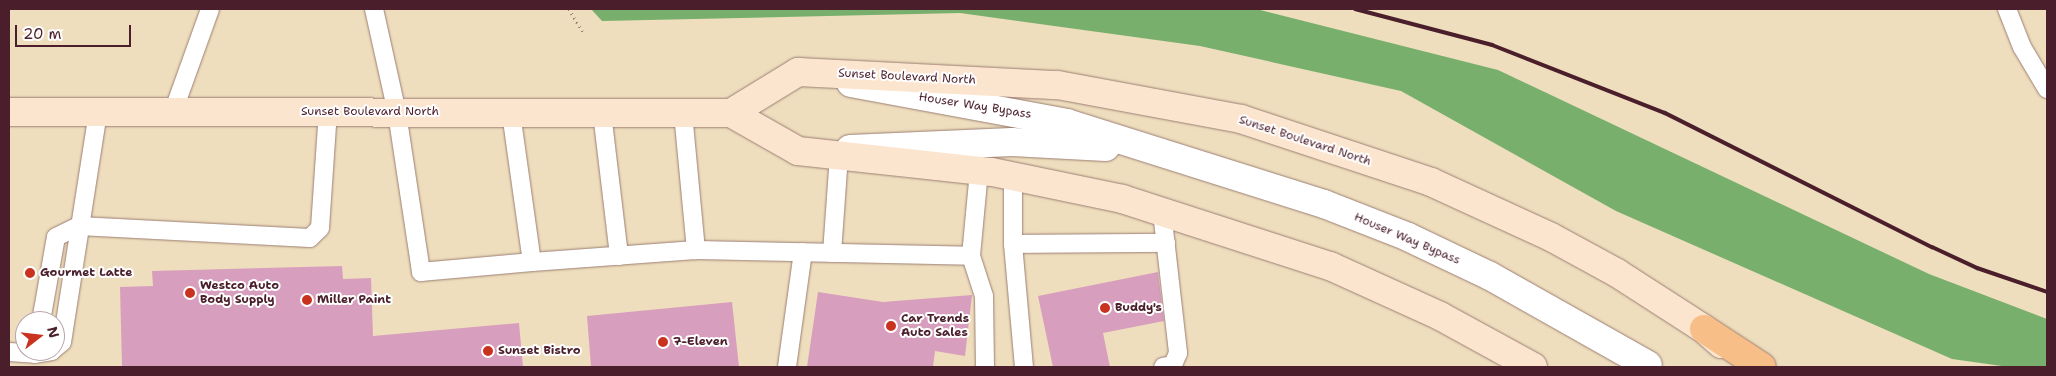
<!DOCTYPE html>
<html>
<head>
<meta charset="utf-8">
<style>
	body { margin:0 }
	#map { position:relative; width:2056px; height:376px; overflow:hidden; background:#eedebd; font-family:"Shantell Sans",sans-serif }
	div>[style] { position:absolute }
	[style*='--x'] { left:calc(var(--x)*1px); top:calc(var(--y)*1px); width:calc(var(--w)*1px); rotate:calc(var(--a)*1deg) }
	.forest>* { inset:0; background:#78af6c }
	.building>* { inset:0; background:#d89ebd }
	.path>* { height:3px; margin-top:-1.5px; transform-origin:0; background:repeating-linear-gradient(90deg,#9c7e74 0 1px,transparent 0 5px) }
	.roads { filter:drop-shadow(0 0 1px #9c7e74) drop-shadow(0 0 1px #9c7e74) }
	.service>* { height:18px; margin:-9px; padding:0 9px; transform-origin:9px; border-radius:9px; background:#fff }
	.tertiary>* { height:28px; margin:-14px; padding:0 14px; transform-origin:14px; border-radius:14px; background:#fff }
	.secondary>* { height:28px; margin:-14px; padding:0 14px; transform-origin:14px; border-radius:14px; background:#fce5cf }
	.motorway>* { height:28px; margin:-14px; padding:0 14px; transform-origin:14px; border-radius:14px; background:#f7be87 }
	.rail>* { height:4px; margin:-2px; padding:0 2px; transform-origin:2px; border-radius:2px; background:#4a1f2b }
	.dots>* { width:14px; height:14px; translate:-50% -50%; box-sizing:border-box; border:2px solid #fff; border-radius:50% }
	span { translate:-50% -50%; white-space:nowrap; text-align:center; line-height:1.15; -webkit-text-stroke:4px #fff; paint-order:stroke }
	.street-label { font-size:12px; color:#4a1f2b }
	.poi-label { font-size:12px; color:#4a1f2b; font-weight:700 }
	.left { translate:0 -50%; text-align:left }
	.frame { position:absolute; inset:0; border:10px solid #4a1f2b; pointer-events:none }
	.north { position:absolute; left:15px; top:311px; width:50px; height:50px; box-sizing:border-box; background:#fff; border:1px solid #b7a5aa; border-radius:50%; rotate:74deg; font-size:14px; font-weight:700; line-height:20px; text-align:center; color:#4a1f2b }
	.north::after { content:''; display:block; margin:auto; width:18px; height:22px; background:#c8321e; clip-path:polygon(50% 0,100% 100%,50% 72%,0 100%) }
	.scale { position:absolute; left:15px; top:25px; width:116px; height:22px; box-sizing:border-box; border:2px solid #4a1f2b; border-top:0; padding-left:6px; font-size:15px; line-height:18px; white-space:nowrap; color:#4a1f2b; -webkit-text-stroke:4px #fff; paint-order:stroke }
</style>
</head>
<body>
<div id="map">
	<div class="forest">
		<i style="clip-path:polygon(591px 9px,1256px 9px,1498px 70px,1929px 274px,2047px 319px,2047px 367px,2009px 367px,1952px 359px,1616px 211px,1401px 91px,1200px 46px,960px 13px,602px 21px)"></i>
	</div>
	<div class="building">
		<i style="clip-path:polygon(342px 266px,343px 279px,371px 278px,373px 336px,519px 323px,523px 367px,122px 367px,120px 287px,153px 286px,152px 271px)"></i>
		<i style="clip-path:polygon(1158px 272px,1164px 321px,1103px 333px,1110px 367px,1053px 367px,1038px 296px)"></i>
		<i style="clip-path:polygon(818px 292px,883px 302px,972px 295px,965px 356px,935px 351px,933px 367px,807px 367px)"></i>
		<i style="clip-path:polygon(732px 302px,739px 367px,591px 367px,587px 316px)"></i>
	</div>
	<div class="path">
		<i style="--x:569;--y:9;--w:29;--a:59"></i>
	</div>
	<div class="roads">
		<div class="service">
			<i style="--x:374;--y:9;--w:107;--a:77.5"></i>
			<i style="--x:397;--y:113;--w:161;--a:81.4"></i>
			<i style="--x:421;--y:272;--w:111;--a:-5.1"></i>
			<i style="--x:2007;--y:9;--w:41;--a:68.5"></i>
			<i style="--x:2022;--y:47;--w:49;--a:59.2"></i>
			<i style="--x:173;--y:112;--w:109;--a:-70.2"></i>
			<i style="--x:511;--y:113;--w:150;--a:82"></i>
			<i style="--x:532;--y:262;--w:164;--a:-4.2"></i>
			<i style="--x:696;--y:250;--w:275;--a:1.2"></i>
			<i style="--x:602;--y:113;--w:144;--a:83.2"></i>
			<i style="--x:683;--y:113;--w:138;--a:84.6"></i>
			<i style="--x:979;--y:171;--w:85;--a:95.4"></i>
			<i style="--x:971;--y:256;--w:42;--a:72"></i>
			<i style="--x:984;--y:296;--w:71;--a:89.2"></i>
			<i style="--x:1013;--y:177;--w:67;--a:90"></i>
			<i style="--x:1013;--y:244;--w:123;--a:84.9"></i>
			<i style="--x:1162;--y:212;--w:142;--a:83.5"></i>
			<i style="--x:1178;--y:353;--w:13;--a:113"></i>
			<i style="--x:1173;--y:365;--w:10;--a:169"></i>
			<i style="--x:1013;--y:244;--w:153;--a:-0.4"></i>
			<i style="--x:832;--y:253;--w:97;--a:-85.9"></i>
			<i style="--x:41;--y:321;--w:85;--a:-79.9"></i>
			<i style="--x:56;--y:237;--w:25;--a:-26"></i>
			<i style="--x:79;--y:226;--w:231;--a:3"></i>
			<i style="--x:310;--y:238;--w:14;--a:-45"></i>
			<i style="--x:320;--y:228;--w:116;--a:-86.1"></i>
			<i style="--x:55;--y:348;--w:9;--a:-41"></i>
			<i style="--x:62;--y:342;--w:233;--a:-81.1"></i>
			<i style="--x:9;--y:352;--w:26;--a:4"></i>
			<i style="--x:35;--y:354;--w:17;--a:-10"></i>
			<i style="--x:787;--y:367;--w:116;--a:-82.1"></i>
		</div>
		<div class="tertiary">
			<i style="--x:851;--y:83;--w:220;--a:10.5"></i>
			<i style="--x:1067;--y:123;--w:269;--a:17.5"></i>
			<i style="--x:1324;--y:204;--w:90;--a:21.4"></i>
			<i style="--x:1408;--y:237;--w:91;--a:25.4"></i>
			<i style="--x:1490;--y:276;--w:181;--a:29.4"></i>
			<i style="--x:850;--y:149;--w:162;--a:-2.5"></i>
			<i style="--x:1012;--y:142;--w:94;--a:3"></i>
		</div>
		<div class="secondary">
			<i style="--x:9;--y:112;--w:722;--a:0.08"></i>
			<i style="--x:731;--y:113;--w:77;--a:29.6"></i>
			<i style="--x:798;--y:151;--w:195;--a:6.2"></i>
			<i style="--x:992;--y:172;--w:133;--a:11.7"></i>
			<i style="--x:1122;--y:199;--w:219;--a:17.9"></i>
			<i style="--x:1330;--y:266;--w:121;--a:24.4"></i>
			<i style="--x:1440;--y:316;--w:106;--a:28.7"></i>
			<i style="--x:731;--y:113;--w:79;--a:-31.5"></i>
			<i style="--x:798;--y:72;--w:260;--a:2.9"></i>
			<i style="--x:1058;--y:85;--w:186;--a:10.5"></i>
			<i style="--x:1241;--y:119;--w:200;--a:18.3"></i>
			<i style="--x:1431;--y:182;--w:132;--a:24.6"></i>
			<i style="--x:1551;--y:237;--w:75;--a:28.6"></i>
			<i style="--x:1617;--y:273;--w:103;--a:32.8"></i>
			<i style="--x:1704;--y:329;--w:23;--a:41"></i>
		</div>
		<div class="motorway">
			<i style="--x:1704;--y:329;--w:69;--a:33.2"></i>
		</div>
	</div>
	<div class="rail">
		<i style="--x:1355;--y:9;--w:142;--a:14.7"></i>
		<i style="--x:1492;--y:45;--w:186;--a:21.5"></i>
		<i style="--x:1665;--y:113;--w:299;--a:26.7"></i>
		<i style="--x:1932;--y:247;--w:50;--a:25"></i>
		<i style="--x:1977;--y:268;--w:74;--a:18.9"></i>
	</div>
	<div class="dots">
		<i style="left:30px;top:273px;background:#c8321e"></i>
		<i style="left:190px;top:293px;background:#c8321e"></i>
		<i style="left:307px;top:300px;background:#c8321e"></i>
		<i style="left:1105px;top:308px;background:#c8321e"></i>
		<i style="left:891px;top:326px;background:#c8321e"></i>
		<i style="left:663px;top:342px;background:#c8321e"></i>
		<i style="left:488px;top:351px;background:#c8321e"></i>
	</div>
	<div class="street-label">
		<span style="left:907px;top:77px;rotate:3deg">Sunset Boulevard North</span>
		<span style="left:975px;top:106px;rotate:9deg">Houser Way Bypass</span>
		<span style="left:370px;top:112px">Sunset Boulevard North</span>
		<span style="left:1305px;top:141px;rotate:18deg">Sunset Boulevard North</span>
		<span style="left:1407px;top:239px;rotate:23deg">Houser Way Bypass</span>
	</div>
	<div class="poi-label">
		<span class="left" style="left:40px;top:273px">Gourmet Latte</span>
		<span class="left" style="left:200px;top:293px">Westco Auto<br>Body Supply</span>
		<span class="left" style="left:317px;top:300px">Miller Paint</span>
		<span class="left" style="left:1115px;top:308px">Buddy's</span>
		<span class="left" style="left:901px;top:326px">Car Trends<br>Auto Sales</span>
		<span class="left" style="left:673px;top:342px">7-Eleven</span>
		<span class="left" style="left:498px;top:351px">Sunset Bistro</span>
	</div>
	<div class="frame"></div>
	<div class="north">N</div>
	<div class="scale">20 m</div>
</div>
</body>
</html>
